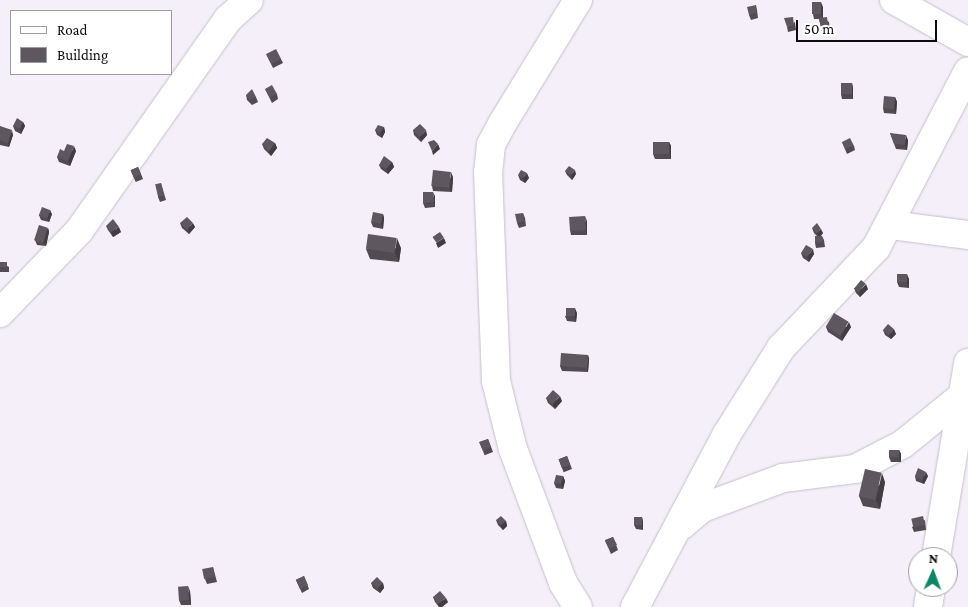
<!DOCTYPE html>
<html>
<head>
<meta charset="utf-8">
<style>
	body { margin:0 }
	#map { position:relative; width:968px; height:607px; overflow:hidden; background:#f5eff9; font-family:"Crimson Pro",serif }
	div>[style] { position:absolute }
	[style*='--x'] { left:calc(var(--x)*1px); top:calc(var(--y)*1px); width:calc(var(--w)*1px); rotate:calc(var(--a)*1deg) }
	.roads { filter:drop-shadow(0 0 1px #c6c0ca) drop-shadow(0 0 1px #c6c0ca) }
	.minor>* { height:28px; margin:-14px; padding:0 14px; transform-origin:14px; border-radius:14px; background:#fff }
	.wall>* { inset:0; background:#524b52; transform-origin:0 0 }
	.shaded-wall>* { inset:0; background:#423d42 }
	.building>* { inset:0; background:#5f575f; transform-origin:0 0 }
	span { translate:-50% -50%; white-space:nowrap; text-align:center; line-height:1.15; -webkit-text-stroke:5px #fff; paint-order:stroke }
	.legend { position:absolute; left:10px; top:10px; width:162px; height:65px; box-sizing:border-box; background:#fff; border:1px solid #9e9d9f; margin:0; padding:6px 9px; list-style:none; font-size:15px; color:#0d0b0e }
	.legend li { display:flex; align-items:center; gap:10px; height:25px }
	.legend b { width:25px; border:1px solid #9e9d9f }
	.north { position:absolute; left:908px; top:547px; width:50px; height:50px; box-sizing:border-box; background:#fff; border:1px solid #9e9d9f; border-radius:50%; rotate:2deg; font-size:14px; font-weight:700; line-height:20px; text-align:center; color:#0d0b0e }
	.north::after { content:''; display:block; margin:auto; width:18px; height:22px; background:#0b8668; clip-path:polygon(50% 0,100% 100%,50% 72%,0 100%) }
	.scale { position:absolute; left:796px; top:20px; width:141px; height:22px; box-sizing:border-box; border:2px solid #0d0b0e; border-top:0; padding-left:6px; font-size:15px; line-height:18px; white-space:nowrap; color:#0d0b0e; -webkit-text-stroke:4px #fff; paint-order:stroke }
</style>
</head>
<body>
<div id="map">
	<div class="roads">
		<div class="minor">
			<i style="--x:578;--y:0;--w:145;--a:121.5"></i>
			<i style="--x:502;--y:124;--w:24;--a:118"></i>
			<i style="--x:491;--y:145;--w:27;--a:96"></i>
			<i style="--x:488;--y:172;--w:209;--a:87.8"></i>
			<i style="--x:496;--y:381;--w:70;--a:76"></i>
			<i style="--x:513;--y:449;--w:143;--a:69.5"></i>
			<i style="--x:563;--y:583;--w:28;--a:58"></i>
			<i style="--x:894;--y:0;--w:85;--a:29.6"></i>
			<i style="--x:890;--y:225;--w:79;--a:7.3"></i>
			<i style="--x:0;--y:313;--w:114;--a:-46.1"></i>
			<i style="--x:79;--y:231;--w:259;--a:-54.9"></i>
			<i style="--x:228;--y:19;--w:28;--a:-42"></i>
			<i style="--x:682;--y:525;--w:26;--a:-40"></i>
			<i style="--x:702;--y:508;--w:86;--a:-20.3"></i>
			<i style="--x:783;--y:478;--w:73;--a:-7.1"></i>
			<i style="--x:855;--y:469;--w:54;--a:-27.5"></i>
			<i style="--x:903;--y:444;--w:76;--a:-39.1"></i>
			<i style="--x:936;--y:557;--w:197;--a:-80.6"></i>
			<i style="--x:635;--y:607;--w:196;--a:-62"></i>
			<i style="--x:727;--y:434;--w:102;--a:-57.9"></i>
			<i style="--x:781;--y:348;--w:138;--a:-46.5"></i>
			<i style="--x:876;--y:248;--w:199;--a:-62.5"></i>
			<i style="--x:928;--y:607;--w:20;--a:-81"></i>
		</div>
	</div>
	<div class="wall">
		<i style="clip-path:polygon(756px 5px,757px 10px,758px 18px,751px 20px,749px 15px)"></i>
		<i style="clip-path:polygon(823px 7px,823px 18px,829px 22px,830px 30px,822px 32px,819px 19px,814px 19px,813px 14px)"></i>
		<i style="clip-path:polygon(795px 22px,796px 30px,788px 32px,787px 27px)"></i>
		<i style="clip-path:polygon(266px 54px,281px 59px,283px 63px,273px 68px)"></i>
		<i style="clip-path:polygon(852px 83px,853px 88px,853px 99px,842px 99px,841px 94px)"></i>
		<i style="clip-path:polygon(265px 89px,277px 94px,278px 99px,272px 103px)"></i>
		<i style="clip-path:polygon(246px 95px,256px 97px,258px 102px,252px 105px,247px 100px)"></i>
		<i style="clip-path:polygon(895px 97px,897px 102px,896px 114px,884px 113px,883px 108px)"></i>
		<i style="clip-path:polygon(23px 122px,25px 126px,21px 134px,15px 131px,13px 126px)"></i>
		<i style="clip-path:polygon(0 126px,13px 135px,9px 147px,0 145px)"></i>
		<i style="clip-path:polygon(384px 127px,385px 132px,382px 138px,377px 135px,375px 130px)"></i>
		<i style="clip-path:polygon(413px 130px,427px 135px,421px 142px,414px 135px)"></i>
		<i style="clip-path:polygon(890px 133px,908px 140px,907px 150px,896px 149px)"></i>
		<i style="clip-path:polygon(669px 142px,671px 146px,671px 159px,655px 159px,653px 154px)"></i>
		<i style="clip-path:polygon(842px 142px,854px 146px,855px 150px,847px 154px)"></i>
		<i style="clip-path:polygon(275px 143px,277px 148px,271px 156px,264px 149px,262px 144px)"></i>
		<i style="clip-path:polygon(64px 151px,76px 151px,70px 166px,59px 162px,57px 157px)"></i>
		<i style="clip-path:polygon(392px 162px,394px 167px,388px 174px,381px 169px,379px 165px)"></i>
		<i style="left:138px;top:167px;width:13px;height:8px;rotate:67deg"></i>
		<i style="clip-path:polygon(565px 171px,576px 174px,572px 180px,567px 175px)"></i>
		<i style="clip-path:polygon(518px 175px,529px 178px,525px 183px,520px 180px)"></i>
		<i style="clip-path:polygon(453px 177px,452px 192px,433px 191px,432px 186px)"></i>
		<i style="clip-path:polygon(161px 183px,166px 200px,160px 202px,158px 197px)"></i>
		<i style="clip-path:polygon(435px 196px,435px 207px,425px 208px,423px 203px)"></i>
		<i style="clip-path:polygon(523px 213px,525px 218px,526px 226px,519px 228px,517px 223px)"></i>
		<i style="clip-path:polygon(52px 214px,49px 222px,41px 220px,39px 215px)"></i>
		<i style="clip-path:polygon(383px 214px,384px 218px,383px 229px,373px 227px,371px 222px)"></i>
		<i style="clip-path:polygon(587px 221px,587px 235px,571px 235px,570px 230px)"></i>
		<i style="clip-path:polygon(180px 223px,195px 227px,189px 234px,182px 228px)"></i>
		<i style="clip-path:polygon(106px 226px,121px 232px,113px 237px,108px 230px)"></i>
		<i style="clip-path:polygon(48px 228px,49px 232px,46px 246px,37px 245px,35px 240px)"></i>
		<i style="clip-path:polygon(812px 228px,823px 233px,821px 236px,822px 236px,824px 240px,825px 247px,816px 248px,815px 243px,817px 236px,814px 233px)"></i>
		<i style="clip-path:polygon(401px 248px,399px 262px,370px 259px,366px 249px)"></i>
		<i style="clip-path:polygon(801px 253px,814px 254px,809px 262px,803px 258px)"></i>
		<i style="clip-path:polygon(0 262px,9px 267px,9px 272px,0 272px)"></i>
		<i style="clip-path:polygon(909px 279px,909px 288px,899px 287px,897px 282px)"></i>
		<i style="clip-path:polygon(854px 288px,868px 289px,860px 297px,856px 293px)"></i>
		<i style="clip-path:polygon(577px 313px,576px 322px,567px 321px,565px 316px)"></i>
		<i style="clip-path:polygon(826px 327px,851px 327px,842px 341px,828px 332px)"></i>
		<i style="clip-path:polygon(883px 330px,896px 334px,891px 339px,885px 335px)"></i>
		<i style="clip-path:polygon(588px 355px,589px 359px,588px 372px,562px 371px,560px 366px)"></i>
		<i style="clip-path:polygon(546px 398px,562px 401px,555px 409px,548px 403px)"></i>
		<i style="left:488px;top:439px;width:14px;height:9px;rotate:69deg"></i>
		<i style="clip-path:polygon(899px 450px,901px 454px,901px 462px,891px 462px,889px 457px)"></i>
		<i style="left:567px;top:456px;width:14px;height:9px;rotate:69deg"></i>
		<i style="clip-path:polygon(563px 476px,565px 481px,563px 489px,556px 488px,554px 483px)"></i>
		<i style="clip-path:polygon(915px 476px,928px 476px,924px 484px,916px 481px)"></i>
		<i style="clip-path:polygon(885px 482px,880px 509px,863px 506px,859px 496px)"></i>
		<i style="clip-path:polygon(642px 517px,643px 522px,643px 530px,636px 529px,634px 525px)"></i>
		<i style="clip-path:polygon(496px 520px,506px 521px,507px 526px,503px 530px,498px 525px)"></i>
		<i style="clip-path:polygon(925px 520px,926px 530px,914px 532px,912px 527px)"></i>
		<i style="clip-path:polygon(613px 537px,618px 550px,611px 554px,605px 540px)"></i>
		<i style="clip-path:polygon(213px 567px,217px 582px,207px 584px,205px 579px)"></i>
		<i style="clip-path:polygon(304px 576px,309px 589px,302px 593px,296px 580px)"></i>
		<i style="clip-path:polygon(371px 583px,383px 583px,384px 588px,380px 593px,373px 588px)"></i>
		<i style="clip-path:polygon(190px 591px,191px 605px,181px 605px,179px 600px)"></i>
		<i style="clip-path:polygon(433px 597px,448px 602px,442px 607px,439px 607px,435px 602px)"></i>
	</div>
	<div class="shaded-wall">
		<i style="clip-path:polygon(821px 2px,823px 7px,823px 19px,821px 14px)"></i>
		<i style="clip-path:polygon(852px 83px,853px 88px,853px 99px,852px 94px)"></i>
		<i style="clip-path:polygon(895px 97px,897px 102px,896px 114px,894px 109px)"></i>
		<i style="clip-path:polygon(23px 122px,25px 126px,21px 134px,20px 129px)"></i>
		<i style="clip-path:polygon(384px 127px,385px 132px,382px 138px,380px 133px)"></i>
		<i style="clip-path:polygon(12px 130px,13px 135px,9px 147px,8px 143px)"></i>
		<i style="clip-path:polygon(426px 130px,427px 135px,421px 142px,420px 137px)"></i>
		<i style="clip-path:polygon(906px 135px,908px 140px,907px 150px,905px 145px)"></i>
		<i style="clip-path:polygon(669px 142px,671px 146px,671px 159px,670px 154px)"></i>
		<i style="clip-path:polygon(275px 143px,277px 148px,271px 156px,269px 151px)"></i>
		<i style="clip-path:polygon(438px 144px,440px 149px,433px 155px,432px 151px)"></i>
		<i style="clip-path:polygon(74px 146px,76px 151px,70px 166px,68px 161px)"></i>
		<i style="clip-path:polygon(392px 162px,394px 167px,388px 174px,386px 169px)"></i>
		<i style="clip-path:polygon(575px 170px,576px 174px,572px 180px,571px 175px)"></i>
		<i style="clip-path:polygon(451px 172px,453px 177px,452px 192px,450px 188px)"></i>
		<i style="clip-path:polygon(527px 173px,529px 178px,525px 183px,523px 178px)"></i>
		<i style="clip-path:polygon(433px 192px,435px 196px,435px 207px,434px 202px)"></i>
		<i style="clip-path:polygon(50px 210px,52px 214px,49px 222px,47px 218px)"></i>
		<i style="clip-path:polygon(383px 214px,384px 218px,383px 229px,381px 224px)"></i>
		<i style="clip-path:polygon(585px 216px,587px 221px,587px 235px,586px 230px)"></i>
		<i style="clip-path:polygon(193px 223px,195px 227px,189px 234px,187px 230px)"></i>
		<i style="clip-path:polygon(119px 227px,121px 232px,113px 237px,111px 232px)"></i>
		<i style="clip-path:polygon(48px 228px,49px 232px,46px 246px,44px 242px)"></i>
		<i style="clip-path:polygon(821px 229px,823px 233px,819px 237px,817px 233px)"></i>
		<i style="clip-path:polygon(397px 238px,401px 248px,399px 262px,395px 253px)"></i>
		<i style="clip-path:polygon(444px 238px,446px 243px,438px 248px,436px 243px)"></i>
		<i style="clip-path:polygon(813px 249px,814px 254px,809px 262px,807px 257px)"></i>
		<i style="clip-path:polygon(907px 274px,909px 279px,909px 288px,907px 283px)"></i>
		<i style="clip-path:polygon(866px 284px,868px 289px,860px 297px,859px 292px)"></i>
		<i style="clip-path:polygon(575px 308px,577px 313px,576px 322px,574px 317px)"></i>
		<i style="clip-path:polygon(849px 322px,851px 327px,842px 341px,841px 336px)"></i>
		<i style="clip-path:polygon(894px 329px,896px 334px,891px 339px,889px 335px)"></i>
		<i style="clip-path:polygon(588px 355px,589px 359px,588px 372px,587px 368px)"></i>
		<i style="clip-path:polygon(560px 396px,562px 401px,555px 409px,553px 404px)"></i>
		<i style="clip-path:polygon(899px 450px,901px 454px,901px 462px,899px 457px)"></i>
		<i style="clip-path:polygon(926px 472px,928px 476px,924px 484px,922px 480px)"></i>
		<i style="clip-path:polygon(882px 473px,885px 482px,880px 509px,876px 500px)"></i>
		<i style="clip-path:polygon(563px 476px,565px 481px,563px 489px,561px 484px)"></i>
		<i style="clip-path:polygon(642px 517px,643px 522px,643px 530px,642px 525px)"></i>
		<i style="clip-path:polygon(506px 521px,507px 526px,503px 530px,501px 525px)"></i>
		<i style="clip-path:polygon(383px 583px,384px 588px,380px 593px,378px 588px)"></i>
		<i style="clip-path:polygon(188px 586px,190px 591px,191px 605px,189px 600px)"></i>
		<i style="clip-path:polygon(446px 598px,448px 602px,442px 607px,439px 607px,438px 604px)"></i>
	</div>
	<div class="building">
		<i style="left:812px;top:2px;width:9px;height:12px"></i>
		<i style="clip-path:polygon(756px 5px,756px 13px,749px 15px,747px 7px)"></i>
		<i style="clip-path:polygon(793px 17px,794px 25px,787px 27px,784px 18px)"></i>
		<i style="clip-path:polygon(827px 17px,828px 25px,821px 27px,819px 18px)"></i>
		<i style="left:276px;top:49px;width:11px;height:11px;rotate:63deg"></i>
		<i style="left:841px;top:83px;width:11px;height:11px"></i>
		<i style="left:272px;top:85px;width:10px;height:8px;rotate:61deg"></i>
		<i style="clip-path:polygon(252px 89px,256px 97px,250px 100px,246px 95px)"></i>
		<i style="left:884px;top:96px;width:11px;height:12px;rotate:5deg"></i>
		<i style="clip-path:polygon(17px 118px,23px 122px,20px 129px,13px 126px)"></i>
		<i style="clip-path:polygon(420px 124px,426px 130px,420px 137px,413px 130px)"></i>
		<i style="clip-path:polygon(378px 125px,384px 127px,380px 133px,375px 130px)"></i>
		<i style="clip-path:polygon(0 126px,12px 130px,8px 143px,0 140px)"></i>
		<i style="clip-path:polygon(890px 133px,906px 135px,905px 145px,894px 144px)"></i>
		<i style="clip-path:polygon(267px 138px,275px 143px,269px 151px,262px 144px)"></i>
		<i style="clip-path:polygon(850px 138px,854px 146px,845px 149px,842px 142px)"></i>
		<i style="clip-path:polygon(434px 140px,438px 144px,432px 151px,428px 142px)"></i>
		<i style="left:653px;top:142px;width:16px;height:12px"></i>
		<i style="clip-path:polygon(67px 144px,74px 146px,68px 161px,57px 157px,60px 149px,64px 151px)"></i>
		<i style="clip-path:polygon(384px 156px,392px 162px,386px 169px,379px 165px)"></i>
		<i style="clip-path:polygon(569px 166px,575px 170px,571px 175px,565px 171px)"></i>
		<i style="left:138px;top:167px;width:8px;height:8px;rotate:67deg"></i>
		<i style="left:433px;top:170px;width:18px;height:16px;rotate:6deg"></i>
		<i style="clip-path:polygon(521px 170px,527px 173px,523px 178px,518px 175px)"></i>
		<i style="left:161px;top:183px;width:13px;height:6px;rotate:77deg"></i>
		<i style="clip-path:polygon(423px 192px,433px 192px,434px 202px,423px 203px)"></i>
		<i style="left:42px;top:207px;width:9px;height:9px;rotate:21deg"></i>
		<i style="left:373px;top:212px;width:10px;height:10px;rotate:11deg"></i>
		<i style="clip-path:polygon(523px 213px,524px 221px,517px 223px,515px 214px)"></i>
		<i style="left:585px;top:216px;width:14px;height:16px;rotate:86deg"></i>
		<i style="clip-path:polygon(187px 217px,193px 223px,187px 230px,180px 223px)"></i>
		<i style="clip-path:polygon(113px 219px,119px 227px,111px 232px,106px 226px)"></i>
		<i style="clip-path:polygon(817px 223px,821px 229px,817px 233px,812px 228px)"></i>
		<i style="left:39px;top:225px;width:9px;height:16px;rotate:18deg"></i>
		<i style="left:440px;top:232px;width:7px;height:9px;rotate:56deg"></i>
		<i style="left:368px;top:234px;width:29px;height:15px;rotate:8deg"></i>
		<i style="clip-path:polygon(815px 236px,822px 236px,823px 242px,815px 243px)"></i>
		<i style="clip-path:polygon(806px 245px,813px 249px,807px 257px,801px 253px)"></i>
		<i style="left:0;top:262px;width:7px;height:5px"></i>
		<i style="left:897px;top:274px;width:10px;height:8px"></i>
		<i style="left:861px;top:280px;width:6px;height:11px;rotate:39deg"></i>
		<i style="left:566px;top:308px;width:9px;height:8px"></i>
		<i style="left:834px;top:313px;width:17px;height:16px;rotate:31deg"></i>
		<i style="left:888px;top:324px;width:8px;height:8px;rotate:40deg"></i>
		<i style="left:561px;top:353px;width:27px;height:13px;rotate:4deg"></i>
		<i style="left:553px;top:390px;width:9px;height:11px;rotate:41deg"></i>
		<i style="clip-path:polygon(488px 439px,491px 447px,483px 451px,479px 442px)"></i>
		<i style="left:889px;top:450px;width:10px;height:7px"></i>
		<i style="left:567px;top:456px;width:9px;height:9px;rotate:69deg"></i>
		<i style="clip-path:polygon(918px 468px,926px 472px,922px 480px,915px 476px)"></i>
		<i style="left:865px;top:469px;width:17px;height:28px;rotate:13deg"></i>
		<i style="clip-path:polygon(556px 475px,563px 476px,561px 484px,554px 483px)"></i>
		<i style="clip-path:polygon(501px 516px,506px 521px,501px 525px,496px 520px)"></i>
		<i style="left:923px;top:516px;width:9px;height:12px;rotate:77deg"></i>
		<i style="left:634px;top:517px;width:8px;height:8px"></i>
		<i style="left:613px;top:537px;width:9px;height:9px;rotate:63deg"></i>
		<i style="left:213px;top:567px;width:10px;height:11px;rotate:79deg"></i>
		<i style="left:304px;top:576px;width:10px;height:9px;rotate:66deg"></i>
		<i style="clip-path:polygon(377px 577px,383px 583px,378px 588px,371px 583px)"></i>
		<i style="left:188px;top:586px;width:14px;height:10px;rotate:86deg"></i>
		<i style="clip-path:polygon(440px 591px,446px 598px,438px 604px,433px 597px)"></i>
	</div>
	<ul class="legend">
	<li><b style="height:6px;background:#fff"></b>Road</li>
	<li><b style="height:14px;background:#5f575f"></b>Building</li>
	</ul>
	<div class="north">N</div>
	<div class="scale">50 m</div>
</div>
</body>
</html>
